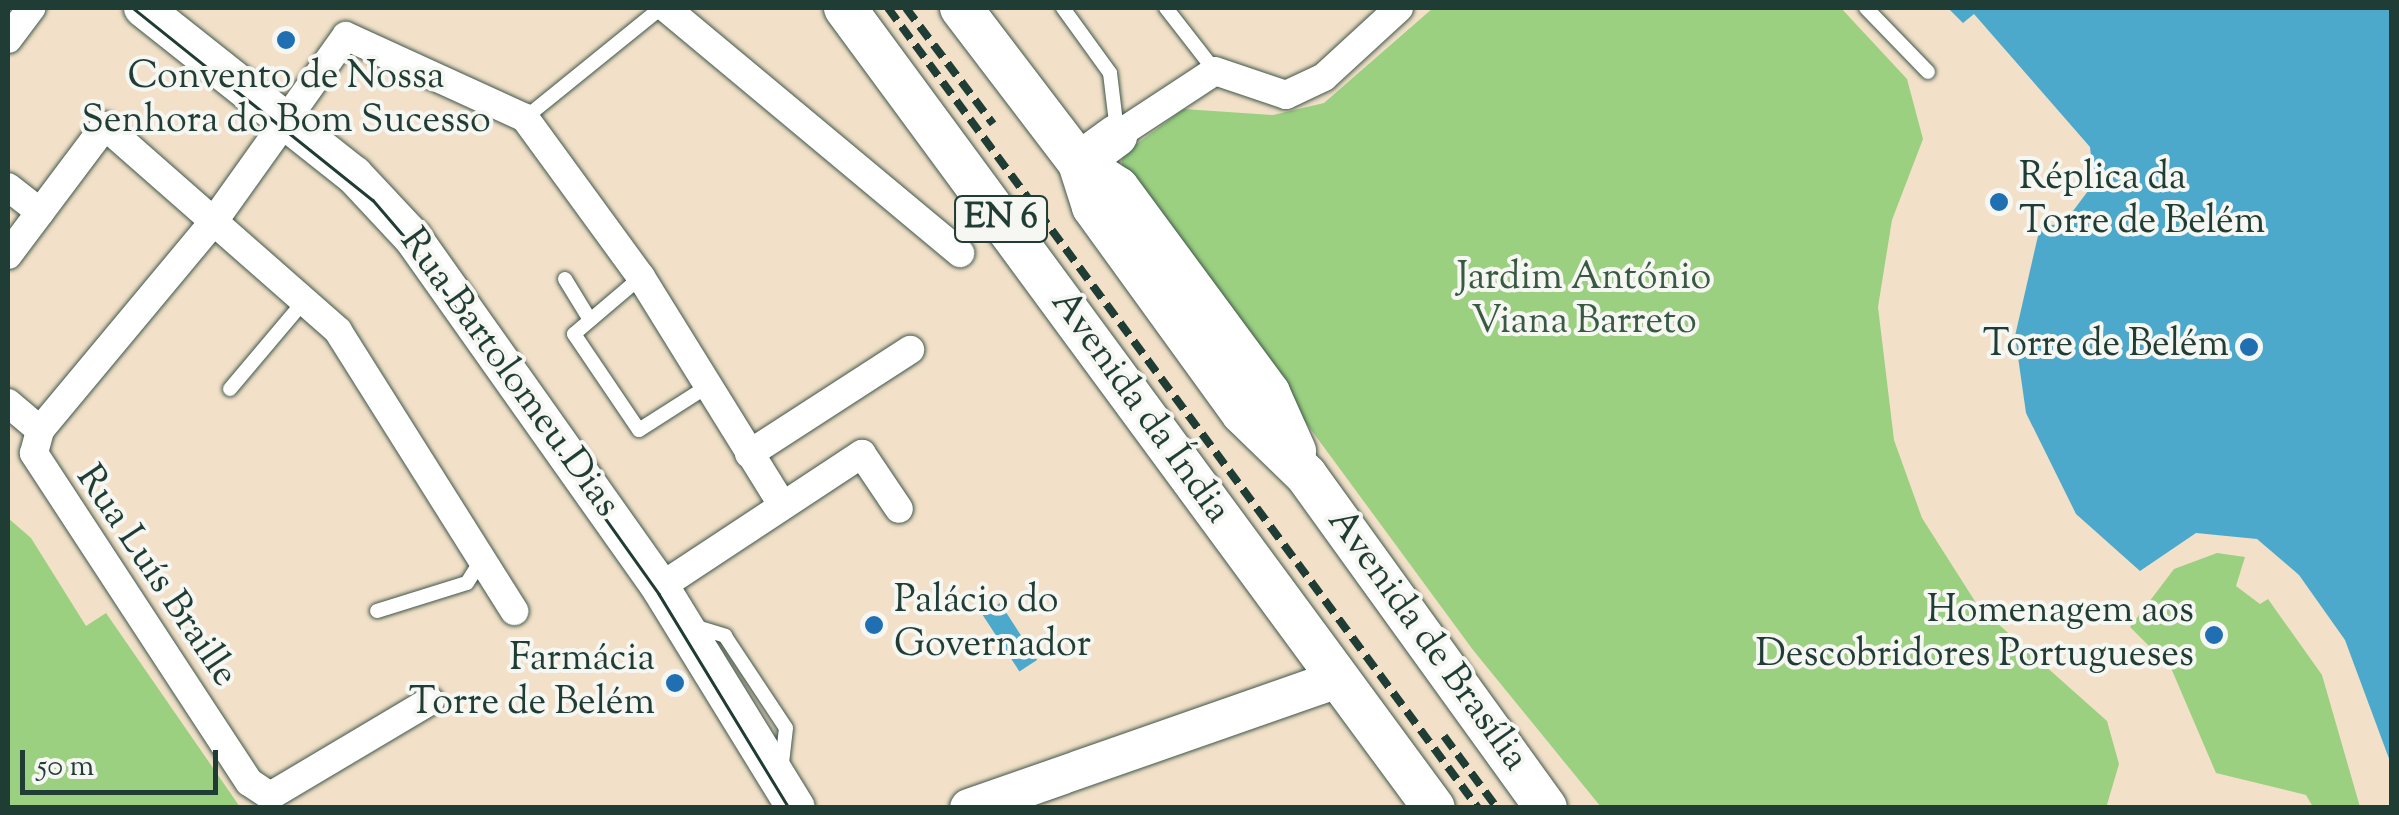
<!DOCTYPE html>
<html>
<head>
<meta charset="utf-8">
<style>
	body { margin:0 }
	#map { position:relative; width:2399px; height:815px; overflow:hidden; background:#f2e1c8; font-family:"Sorts Mill Goudy",serif }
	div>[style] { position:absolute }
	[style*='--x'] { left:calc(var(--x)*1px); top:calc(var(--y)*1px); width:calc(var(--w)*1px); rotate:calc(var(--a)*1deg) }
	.green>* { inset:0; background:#9bd081 }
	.water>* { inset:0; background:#4da9cb; transform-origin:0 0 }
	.roads { filter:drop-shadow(0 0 2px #3f564a) drop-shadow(0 0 2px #3f564a) }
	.lane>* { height:14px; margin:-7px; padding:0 7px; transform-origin:7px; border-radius:7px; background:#fff }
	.street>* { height:28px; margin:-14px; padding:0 14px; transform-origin:14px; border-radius:14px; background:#fff }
	.secondary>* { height:38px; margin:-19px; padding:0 19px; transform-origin:19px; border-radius:19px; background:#fff }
	.primary>* { height:42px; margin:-21px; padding:0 21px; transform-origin:21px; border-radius:21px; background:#fff }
	.tram>* { height:2.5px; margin:-1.25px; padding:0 1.25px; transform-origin:1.25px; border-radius:1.25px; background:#1f3d34 }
	.rail>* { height:8px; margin-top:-4px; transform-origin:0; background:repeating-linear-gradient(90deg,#1f3d34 0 15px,transparent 0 23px) }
	.dots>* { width:28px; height:28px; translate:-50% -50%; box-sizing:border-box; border:5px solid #f6f6f2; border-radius:50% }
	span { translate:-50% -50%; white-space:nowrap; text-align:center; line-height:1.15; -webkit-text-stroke:8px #f6f6f2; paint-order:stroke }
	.shield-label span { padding:2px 8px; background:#f6f6f2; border:2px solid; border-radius:8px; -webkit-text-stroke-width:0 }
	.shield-label { font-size:35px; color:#1f3d34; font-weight:700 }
	.poi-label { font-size:38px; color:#1f3d34 }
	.left { translate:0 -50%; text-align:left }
	.right { translate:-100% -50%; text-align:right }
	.park-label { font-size:38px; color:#385a43 }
	.street-label { font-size:38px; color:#1f3d34 }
	.frame { position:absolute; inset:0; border:10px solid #1f3d34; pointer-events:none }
	.scale { position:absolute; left:20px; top:750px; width:198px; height:45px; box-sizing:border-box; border:5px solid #1f3d34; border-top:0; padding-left:12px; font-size:30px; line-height:35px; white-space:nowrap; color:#1f3d34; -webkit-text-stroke:8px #f6f6f2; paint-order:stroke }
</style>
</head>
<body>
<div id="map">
	<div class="green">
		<i style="clip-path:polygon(1433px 8px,1841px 8px,1907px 79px,1923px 139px,1892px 220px,1878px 307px,1894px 440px,1922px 518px,1978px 606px,2107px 721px,2119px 764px,2106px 808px,1601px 807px,1473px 650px,1121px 171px,1123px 154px,1184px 109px,1273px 115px,1324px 103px)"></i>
		<i style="clip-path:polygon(8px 518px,31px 538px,86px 626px,106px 613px,240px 807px,8px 807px)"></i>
		<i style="clip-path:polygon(2217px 553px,2245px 557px,2236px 586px,2260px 604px,2268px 599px,2322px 675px,2360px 807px,2313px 807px,2306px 795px,2216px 773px,2171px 668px,2130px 627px,2174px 569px)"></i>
	</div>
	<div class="water">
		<i style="clip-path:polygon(1948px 8px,2391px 8px,2391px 764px,2345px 640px,2299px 575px,2257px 539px,2196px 533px,2140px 571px,2076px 514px,2026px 413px,2015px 336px,2040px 227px,2064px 223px,2094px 183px,2090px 147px,1974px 14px,1963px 23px)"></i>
		<i style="left:1000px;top:603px;width:68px;height:21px;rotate:57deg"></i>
	</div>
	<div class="roads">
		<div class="lane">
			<i style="--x:1063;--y:8;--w:80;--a:54.1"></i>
			<i style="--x:1110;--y:73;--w:58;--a:83.1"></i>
			<i style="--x:1166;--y:8;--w:80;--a:52.1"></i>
			<i style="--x:1866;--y:8;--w:89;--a:45.9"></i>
			<i style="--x:525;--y:118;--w:175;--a:-39"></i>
			<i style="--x:641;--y:277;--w:88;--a:139.6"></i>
			<i style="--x:574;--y:334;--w:116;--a:55.9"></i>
			<i style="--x:639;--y:430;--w:82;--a:-32.5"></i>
			<i style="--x:565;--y:279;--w:48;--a:58.6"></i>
			<i style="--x:230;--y:389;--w:115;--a:-49.9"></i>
			<i style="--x:377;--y:611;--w:94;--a:-17.3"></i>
			<i style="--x:467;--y:583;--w:31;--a:-58"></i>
			<i style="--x:690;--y:625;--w:37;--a:17"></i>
			<i style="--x:725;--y:636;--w:110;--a:56.5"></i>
			<i style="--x:786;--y:728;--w:44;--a:96.5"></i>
		</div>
		<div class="street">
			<i style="--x:666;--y:8;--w:383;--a:39.8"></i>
			<i style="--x:8;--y:39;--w:39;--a:-53"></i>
			<i style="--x:1116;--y:136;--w:118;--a:-33.3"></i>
			<i style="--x:1215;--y:71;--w:75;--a:18.7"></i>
			<i style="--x:1286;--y:95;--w:42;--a:-25.3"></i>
			<i style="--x:1324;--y:77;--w:102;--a:-42.6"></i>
			<i style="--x:8;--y:187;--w:41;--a:38"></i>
			<i style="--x:8;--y:255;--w:161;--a:-53.1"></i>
			<i style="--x:105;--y:126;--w:310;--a:41.3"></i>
			<i style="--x:338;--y:331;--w:331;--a:57.8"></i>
			<i style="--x:8;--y:403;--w:42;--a:40.2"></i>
			<i style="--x:749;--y:454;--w:192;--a:-32.9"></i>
			<i style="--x:660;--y:587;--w:242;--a:-33.4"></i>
			<i style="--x:862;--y:454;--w:66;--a:56.1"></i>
			<i style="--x:430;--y:701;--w:186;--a:149.3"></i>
			<i style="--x:270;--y:796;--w:25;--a:-146"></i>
			<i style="--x:249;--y:782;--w:393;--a:-123.2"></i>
			<i style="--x:34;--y:453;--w:24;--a:-75"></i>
			<i style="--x:40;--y:430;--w:272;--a:-50.2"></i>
			<i style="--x:214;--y:221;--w:227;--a:-54.5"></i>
			<i style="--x:346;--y:36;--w:197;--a:24.6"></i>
			<i style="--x:525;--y:118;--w:197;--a:53.9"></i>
			<i style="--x:641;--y:277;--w:264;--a:58.2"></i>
		</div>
		<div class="secondary">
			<i style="--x:143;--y:8;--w:269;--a:38.4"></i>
			<i style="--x:354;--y:175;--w:86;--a:46.9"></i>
			<i style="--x:413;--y:238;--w:428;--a:54.7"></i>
			<i style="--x:660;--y:587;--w:259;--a:58.4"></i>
			<i style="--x:969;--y:808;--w:391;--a:-19.3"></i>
		</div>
		<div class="primary">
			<i style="--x:845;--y:8;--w:993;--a:53.64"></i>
			<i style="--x:961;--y:8;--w:195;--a:52.7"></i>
			<i style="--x:1079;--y:163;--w:46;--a:72.3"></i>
			<i style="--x:1093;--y:207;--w:254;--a:54.1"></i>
			<i style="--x:1242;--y:413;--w:89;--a:44.1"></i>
			<i style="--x:1306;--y:475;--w:410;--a:54.2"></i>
			<i style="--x:1079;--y:163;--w:46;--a:32.7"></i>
			<i style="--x:1118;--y:188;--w:255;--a:53.6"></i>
			<i style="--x:1269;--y:393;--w:64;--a:65.9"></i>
			<i style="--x:1079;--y:163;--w:46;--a:-36.1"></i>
		</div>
	</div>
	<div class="tram">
		<i style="--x:133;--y:8;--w:307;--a:38.7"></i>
		<i style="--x:373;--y:200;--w:55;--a:49.4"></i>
		<i style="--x:409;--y:242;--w:432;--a:54.6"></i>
		<i style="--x:659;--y:594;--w:250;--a:58.7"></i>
	</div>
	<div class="rail">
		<i style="--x:888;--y:8;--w:994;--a:53.59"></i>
		<i style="--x:906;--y:8;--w:145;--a:53.1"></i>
		<i style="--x:1444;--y:736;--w:89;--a:53.6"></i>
	</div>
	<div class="dots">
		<i style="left:286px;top:40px;background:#1f6fb2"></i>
		<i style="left:1999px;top:202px;background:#1f6fb2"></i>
		<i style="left:2249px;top:347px;background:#1f6fb2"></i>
		<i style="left:874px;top:625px;background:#1f6fb2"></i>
		<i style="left:2214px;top:635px;background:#1f6fb2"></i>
		<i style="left:675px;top:683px;background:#1f6fb2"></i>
	</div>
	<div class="shield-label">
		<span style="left:1001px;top:219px">EN 6</span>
	</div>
	<div class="poi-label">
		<span style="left:286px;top:101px">Convento de Nossa<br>Senhora do Bom Sucesso</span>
		<span class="left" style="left:2019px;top:202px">Réplica da<br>Torre de Belém</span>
		<span class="right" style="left:2229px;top:347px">Torre de Belém</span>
		<span class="left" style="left:894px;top:625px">Palácio do<br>Governador</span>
		<span class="right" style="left:2194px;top:635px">Homenagem aos<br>Descobridores Portugueses</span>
		<span class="right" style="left:655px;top:683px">Farmácia<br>Torre de Belém</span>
	</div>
	<div class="park-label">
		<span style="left:1584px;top:302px">Jardim António<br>Viana Barreto</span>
	</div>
	<div class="street-label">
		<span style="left:508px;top:374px;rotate:54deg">Rua Bartolomeu Dias</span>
		<span style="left:1139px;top:408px;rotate:54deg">Avenida da Índia</span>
		<span style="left:155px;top:577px;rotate:56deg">Rua Luís Braille</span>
		<span style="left:1426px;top:641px;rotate:54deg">Avenida de Brasília</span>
	</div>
	<div class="frame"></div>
	<div class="scale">50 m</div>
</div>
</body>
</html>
